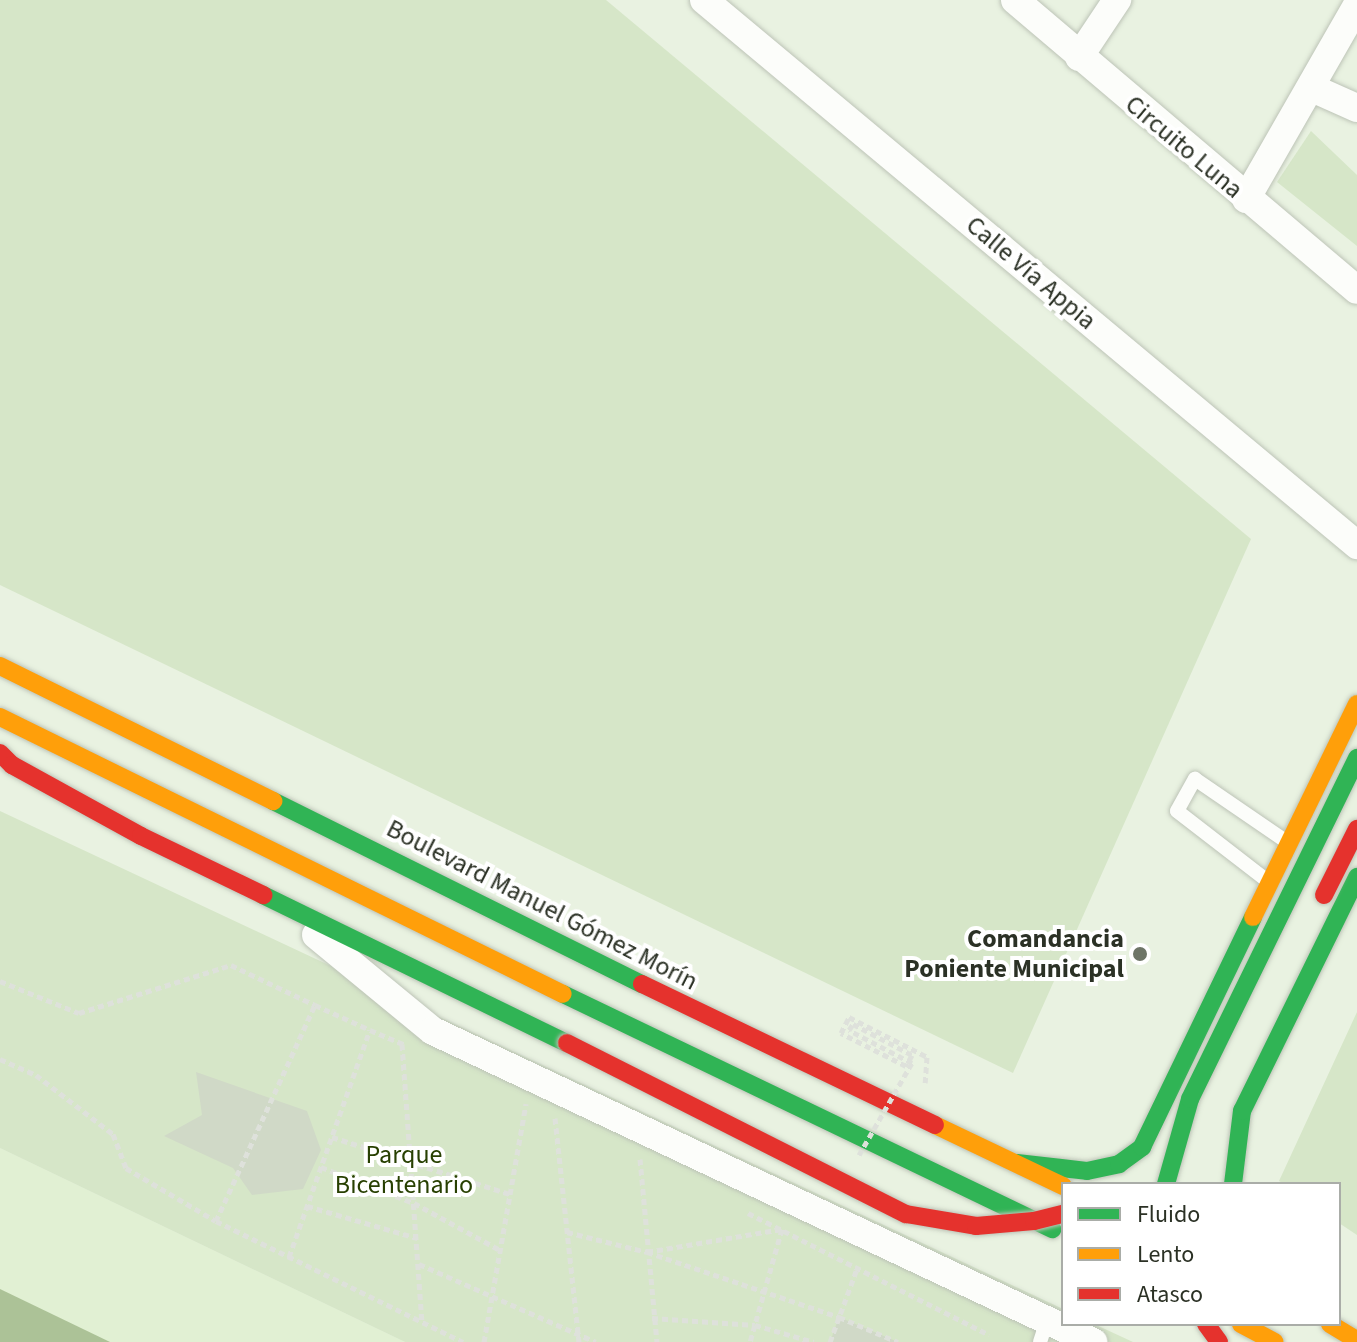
<!DOCTYPE html>
<html>
<head>
<meta charset="utf-8">
<style>
	body { margin:0 }
	#map { position:relative; width:1357px; height:1342px; overflow:hidden; background:#e9f2e1; font-family:"Source Sans 3",sans-serif }
	div>[style] { position:absolute }
	[style*='--x'] { left:calc(var(--x)*1px); top:calc(var(--y)*1px); width:calc(var(--w)*1px); rotate:calc(var(--a)*1deg) }
	.built>* { inset:0; background:#e1f0d3 }
	.green>* { inset:0; background:#d6e6c8 }
	.water>* { inset:0; background:#acc297 }
	.building>* { inset:0; background:#d0d9c7 }
	.path>* { height:5px; margin-top:-2.5px; transform-origin:0; background:repeating-linear-gradient(90deg,#dee1db 0 6px,transparent 0 10px) }
	.roads { filter:drop-shadow(0 0 2px #bdc4b7) drop-shadow(0 0 2px #bdc4b7) }
	.lane>* { height:14px; margin:-7px; padding:0 7px; transform-origin:7px; border-radius:7px; background:#fcfdfa }
	.street>* { height:28px; margin:-14px; padding:0 14px; transform-origin:14px; border-radius:14px; background:#fcfdfa }
	.fast>* { height:18px; margin:-9px; padding:0 9px; transform-origin:9px; border-radius:9px; background:#30b455 }
	.slow>* { height:18px; margin:-9px; padding:0 9px; transform-origin:9px; border-radius:9px; background:#ff9f0a }
	.jam>* { height:18px; margin:-9px; padding:0 9px; transform-origin:9px; border-radius:9px; background:#e5322d }
	.path-bridge>* { height:5px; margin-top:-2.5px; transform-origin:0; background:repeating-linear-gradient(90deg,#dee1db 0 6px,transparent 0 10px) }
	.bridges { filter:drop-shadow(0 0 2px #bdc4b7) drop-shadow(0 0 2px #bdc4b7) }
	.fast-bridge>* { height:18px; margin:-9px; padding:0 9px; transform-origin:9px; border-radius:9px; background:#30b455 }
	.jam-bridge>* { height:18px; margin:-9px; padding:0 9px; transform-origin:9px; border-radius:9px; background:#e5322d }
	.dots>* { width:22px; height:22px; translate:-50% -50%; box-sizing:border-box; border:4px solid #fff; border-radius:50% }
	span { translate:-50% -50%; white-space:nowrap; text-align:center; line-height:1.15; -webkit-text-stroke:8px #fff; paint-order:stroke }
	.street-label { font-size:26px; color:#2b3125 }
	.poi-label { font-size:26px; color:#2b3125; font-weight:700 }
	.right { translate:-100% -50%; text-align:right }
	.park-label { font-size:26px; color:#284002 }
	.legend { position:absolute; left:1061px; top:1182px; width:280px; height:144px; box-sizing:border-box; background:#fff; border:2px solid #aaada8; margin:0; padding:10px 14px; list-style:none; font-size:24px; color:#2b3125 }
	.legend li { display:flex; align-items:center; gap:16px; height:40px }
	.legend b { width:40px; border:2px solid #aaada8 }
</style>
</head>
<body>
<div id="map">
	<div class="built">
		<i style="clip-path:polygon(0 1148px,405px 1342px,0 1342px)"></i>
	</div>
	<div class="green">
		<i style="clip-path:polygon(0 0,606px 0,1251px 539px,1013px 1073px,0 585px)"></i>
		<i style="clip-path:polygon(1311px 131px,1357px 175px,1357px 246px,1277px 182px)"></i>
		<i style="clip-path:polygon(0 811px,1063px 1309px,1063px 1324px,1094px 1324px,1133px 1342px,405px 1342px,0 1148px)"></i>
		<i style="clip-path:polygon(1357px 1012px,1357px 1235px,1339px 1223px,1339px 1184px,1284px 1184px,1279px 1181px)"></i>
	</div>
	<div class="water">
		<i style="clip-path:polygon(0 1289px,110px 1342px,0 1342px)"></i>
	</div>
	<div class="building">
		<i style="clip-path:polygon(196px 1072px,307px 1111px,321px 1150px,303px 1189px,252px 1195px,233px 1168px,164px 1136px,202px 1115px)"></i>
		<i style="clip-path:polygon(839px 1317px,898px 1342px,830px 1342px)"></i>
	</div>
	<div class="path">
		<i style="--x:0;--y:981;--w:85;--a:22.1"></i>
		<i style="--x:79;--y:1013;--w:159;--a:-17.5"></i>
		<i style="--x:231;--y:965;--w:93;--a:25.5"></i>
		<i style="--x:402;--y:1044;--w:278;--a:85.9"></i>
		<i style="--x:912;--y:1055;--w:13;--a:119"></i>
		<i style="--x:906;--y:1066;--w:73;--a:-153.1"></i>
		<i style="--x:841;--y:1033;--w:18;--a:-63"></i>
		<i style="--x:849;--y:1017;--w:88;--a:27.1"></i>
		<i style="--x:927;--y:1057;--w:26;--a:94"></i>
		<i style="--x:0;--y:1059;--w:39;--a:24"></i>
		<i style="--x:36;--y:1075;--w:97;--a:37.5"></i>
		<i style="--x:113;--y:1134;--w:36;--a:69"></i>
		<i style="--x:126;--y:1168;--w:104;--a:30.5"></i>
		<i style="--x:216;--y:1221;--w:275;--a:26.1"></i>
		<i style="--x:555;--y:1118;--w:225;--a:83.9"></i>
		<i style="--x:332;--y:1137;--w:187;--a:17.8"></i>
		<i style="--x:640;--y:1159;--w:184;--a:84.7"></i>
		<i style="--x:321;--y:1167;--w:100;--a:21.2"></i>
		<i style="--x:414;--y:1203;--w:98;--a:28.7"></i>
		<i style="--x:307;--y:1206;--w:115;--a:16.2"></i>
		<i style="--x:748;--y:1213;--w:270;--a:26.8"></i>
		<i style="--x:216;--y:1221;--w:238;--a:-65.4"></i>
		<i style="--x:315;--y:1005;--w:60;--a:24.4"></i>
		<i style="--x:567;--y:1232;--w:82;--a:14"></i>
		<i style="--x:647;--y:1252;--w:137;--a:-9.7"></i>
		<i style="--x:782;--y:1229;--w:117;--a:105.8"></i>
		<i style="--x:647;--y:1252;--w:203;--a:18.7"></i>
		<i style="--x:839;--y:1317;--w:64;--a:23"></i>
		<i style="--x:289;--y:1257;--w:241;--a:-70.4"></i>
		<i style="--x:370;--y:1030;--w:38;--a:23"></i>
		<i style="--x:419;--y:1264;--w:193;--a:23.8"></i>
		<i style="--x:652;--y:1318;--w:103;--a:3.9"></i>
		<i style="--x:755;--y:1325;--w:61;--a:16.1"></i>
		<i style="--x:484;--y:1342;--w:242;--a:-80"></i>
		<i style="--x:830;--y:1342;--w:81;--a:-69.8"></i>
	</div>
	<div class="roads">
		<div class="lane">
			<i style="--x:1265;--y:879;--w:111;--a:-142.3"></i>
			<i style="--x:1177;--y:811;--w:37;--a:-61"></i>
			<i style="--x:1195;--y:779;--w:112;--a:34.4"></i>
			<i style="--x:1040;--y:1342;--w:23;--a:-72"></i>
		</div>
		<div class="street">
			<i style="--x:704;--y:0;--w:851;--a:39.85"></i>
			<i style="--x:1015;--y:0;--w:448;--a:40.3"></i>
			<i style="--x:1079;--y:57;--w:69;--a:-56.3"></i>
			<i style="--x:1312;--y:88;--w:49;--a:24"></i>
			<i style="--x:1246;--y:199;--w:224;--a:-60.2"></i>
			<i style="--x:316;--y:935;--w:151;--a:39.4"></i>
			<i style="--x:433;--y:1031;--w:730;--a:25.23"></i>
		</div>
		<div class="fast">
			<i style="--x:273;--y:801;--w:412;--a:26.4"></i>
			<i style="--x:263;--y:895;--w:338;--a:26"></i>
			<i style="--x:563;--y:994;--w:543;--a:25.67"></i>
			<i style="--x:1017;--y:1163;--w:70;--a:6.5"></i>
			<i style="--x:1087;--y:1171;--w:33;--a:-12"></i>
			<i style="--x:1119;--y:1164;--w:29;--a:-36"></i>
			<i style="--x:1142;--y:1147;--w:255;--a:-64.2"></i>
			<i style="--x:1233;--y:1184;--w:74;--a:-83"></i>
			<i style="--x:1242;--y:1111;--w:261;--a:-63.8"></i>
		</div>
		<div class="slow">
			<i style="--x:0;--y:666;--w:305;--a:26.3"></i>
			<i style="--x:0;--y:717;--w:627;--a:26.2"></i>
			<i style="--x:1253;--y:917;--w:237;--a:-64"></i>
			<i style="--x:935;--y:1125;--w:142;--a:25.5"></i>
			<i style="--x:1241;--y:1324;--w:38;--a:28"></i>
			<i style="--x:1330;--y:1324;--w:31;--a:31"></i>
		</div>
		<div class="jam">
			<i style="--x:0;--y:753;--w:17;--a:45"></i>
			<i style="--x:12;--y:765;--w:147;--a:28.8"></i>
			<i style="--x:141;--y:836;--w:136;--a:25.8"></i>
			<i style="--x:642;--y:984;--w:325;--a:25.7"></i>
			<i style="--x:1206;--y:1324;--w:22;--a:54"></i>
		</div>
	</div>
	<div class="path-bridge">
		<i style="--x:859;--y:1155;--w:106;--a:-60.1"></i>
		<i style="--x:912;--y:1063;--w:71;--a:-152.4"></i>
		<i style="--x:849;--y:1030;--w:7;--a:-56"></i>
		<i style="--x:853;--y:1024;--w:67;--a:27.7"></i>
	</div>
	<div class="bridges">
		<div class="fast-bridge">
			<i style="--x:1166;--y:1184;--w:88;--a:-74.2"></i>
			<i style="--x:1190;--y:1099;--w:380;--a:-63.9"></i>
		</div>
		<div class="jam-bridge">
			<i style="--x:1324;--y:895;--w:74;--a:-63.4"></i>
			<i style="--x:567;--y:1043;--w:380;--a:26.8"></i>
			<i style="--x:906;--y:1214;--w:71;--a:9.7"></i>
			<i style="--x:976;--y:1226;--w:58;--a:-4.9"></i>
			<i style="--x:1034;--y:1221;--w:30;--a:-14"></i>
		</div>
	</div>
	<div class="dots">
		<i style="left:1140px;top:954px;background:#6e7567"></i>
	</div>
	<div class="street-label">
		<span style="left:1184px;top:147px;rotate:40deg">Circuito Luna</span>
		<span style="left:1031px;top:273px;rotate:40deg">Calle Vía Appia</span>
		<span style="left:542px;top:905px;rotate:27deg">Boulevard Manuel Gómez Morín</span>
	</div>
	<div class="poi-label">
		<span class="right" style="left:1124px;top:954px">Comandancia<br>Poniente Municipal</span>
	</div>
	<div class="park-label">
		<span style="left:404px;top:1170px">Parque<br>Bicentenario</span>
	</div>
	<ul class="legend">
	<li><b style="height:10px;background:#30b455"></b>Fluido</li>
	<li><b style="height:10px;background:#ff9f0a"></b>Lento</li>
	<li><b style="height:10px;background:#e5322d"></b>Atasco</li>
	</ul>
</div>
</body>
</html>
